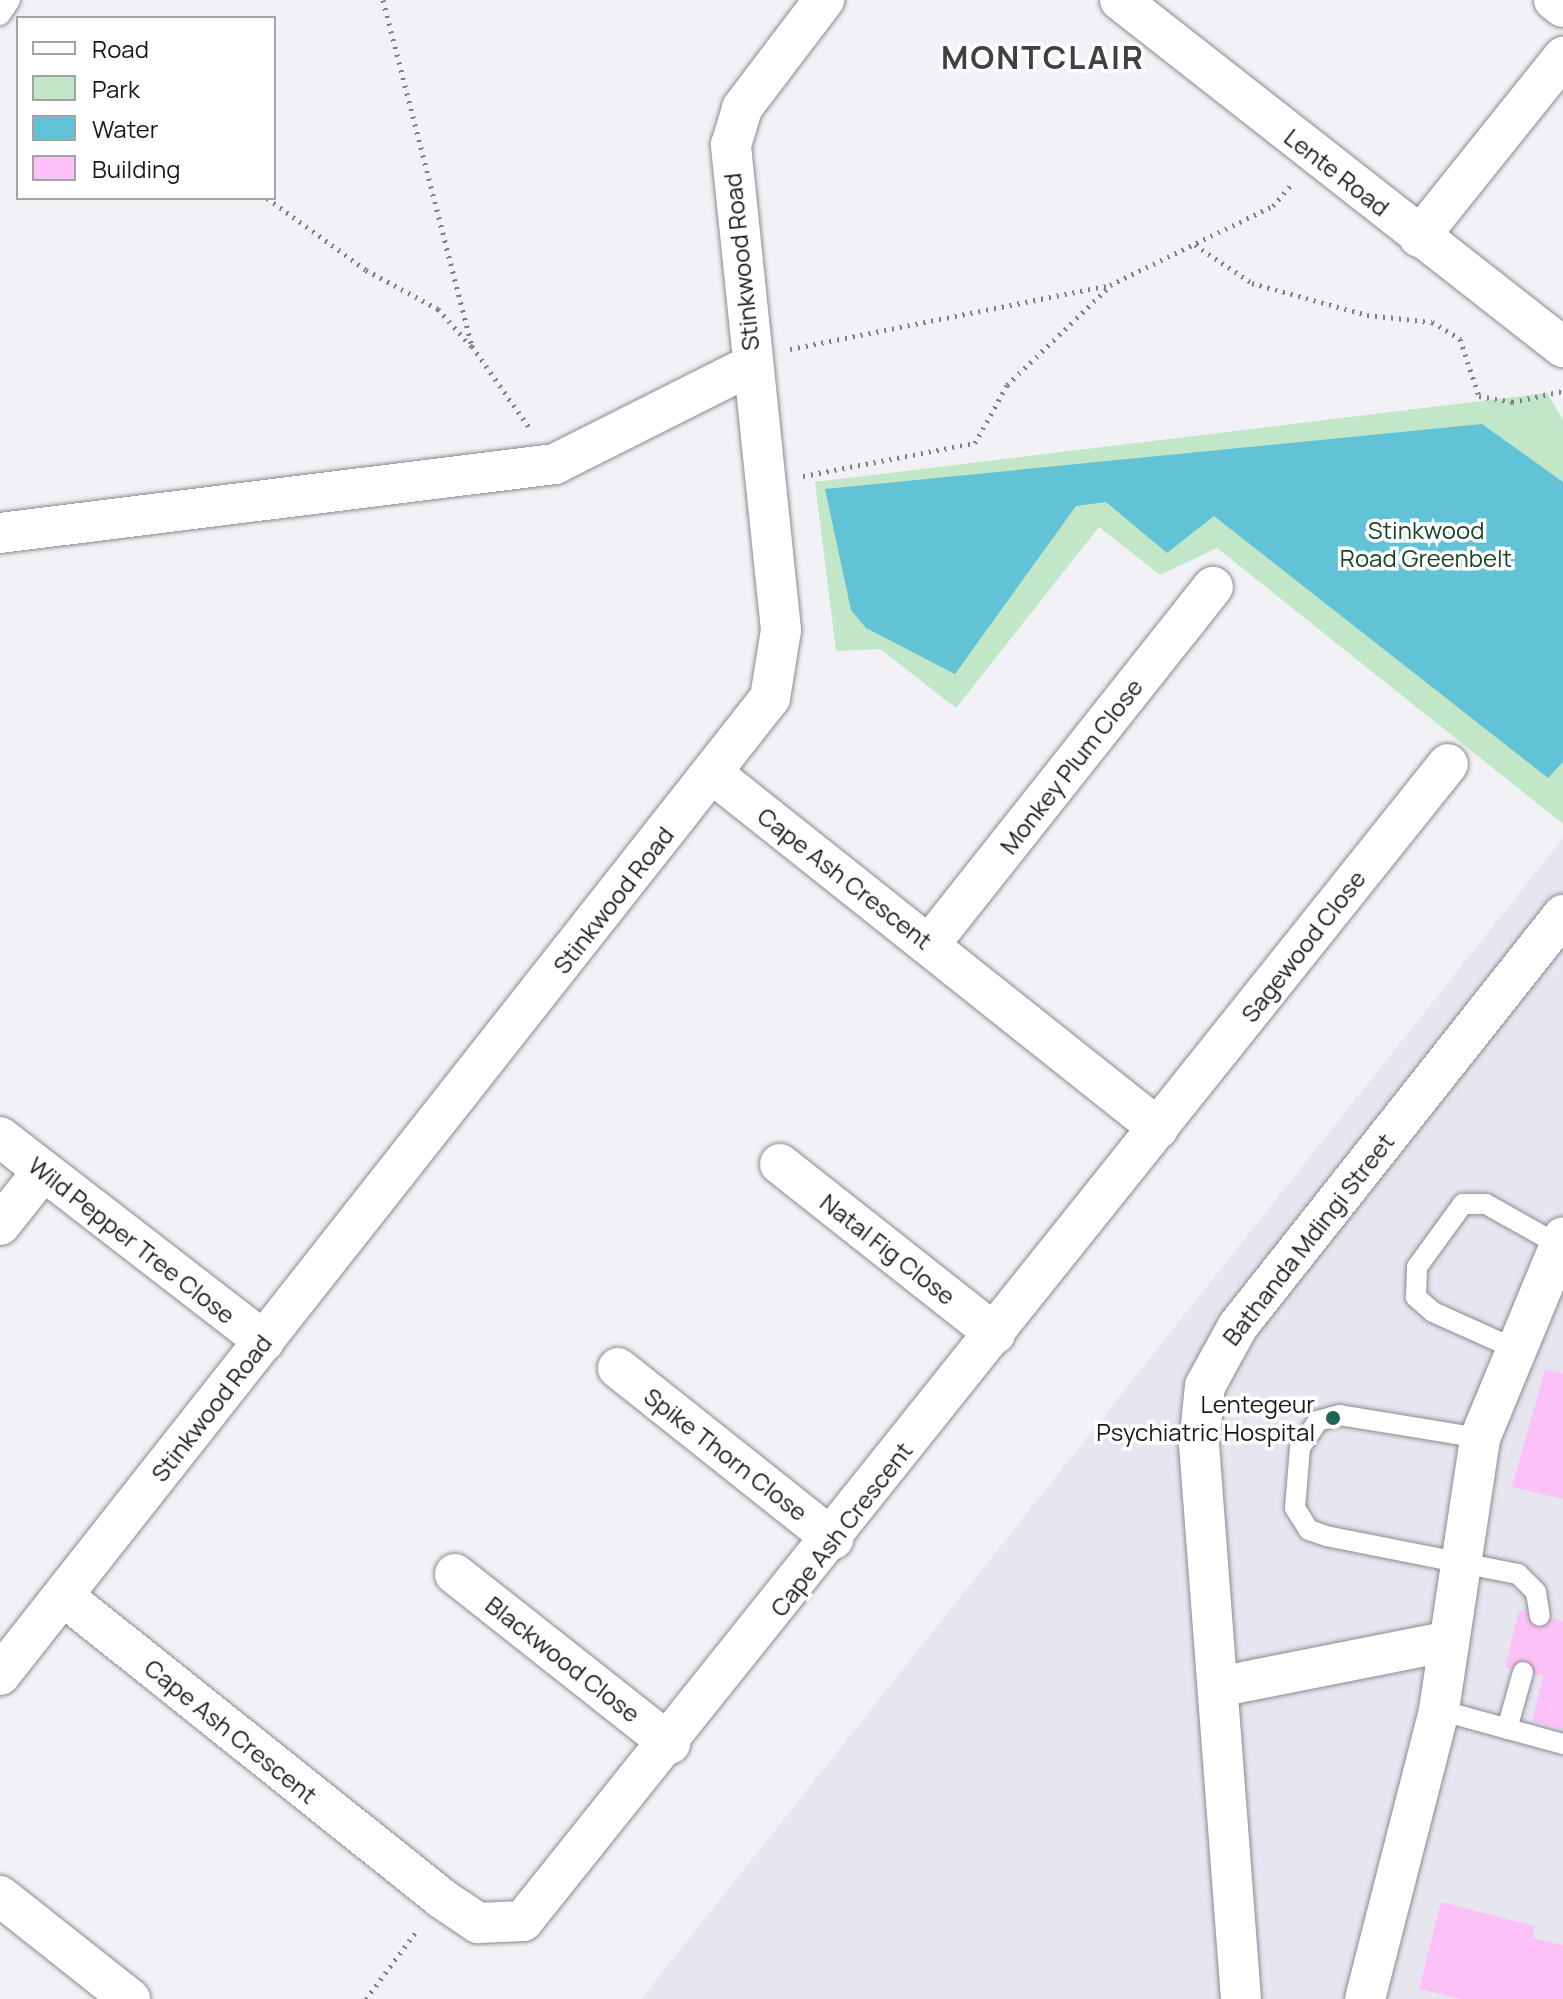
<!DOCTYPE html>
<html>
<head>
<meta charset="utf-8">
<style>
	body { margin:0 }
	#map { position:relative; width:1563px; height:1999px; overflow:hidden; background:#f2f2f6; font-family:Manrope,sans-serif }
	div>[style] { position:absolute }
	[style*='--x'] { left:calc(var(--x)*1px); top:calc(var(--y)*1px); width:calc(var(--w)*1px); rotate:calc(var(--a)*1deg) }
	.built>* { inset:0; background:#e6e5f0 }
	.green>* { inset:0; background:#c2e7c8 }
	.water>* { inset:0; background:#62c2d6 }
	.building>* { inset:0; background:#fcc2f7 }
	.path>* { height:5px; margin-top:-2.5px; transform-origin:0; background:repeating-linear-gradient(90deg,#808082 0 2px,transparent 0 8px) }
	.roads { filter:drop-shadow(0 0 2px #8b8b8e) drop-shadow(0 0 2px #8b8b8e) }
	.service>* { height:20px; margin:-10px; padding:0 10px; transform-origin:10px; border-radius:10px; background:#fff }
	.minor>* { height:40px; margin:-20px; padding:0 20px; transform-origin:20px; border-radius:20px; background:#fff }
	.dots>* { width:22px; height:22px; translate:-50% -50%; box-sizing:border-box; border:4px solid #fff; border-radius:50% }
	span { translate:-50% -50%; white-space:nowrap; text-align:center; line-height:1.15; -webkit-text-stroke:7px #fff; paint-order:stroke }
	.street-label { font-size:24px; color:#1a1a1b }
	.park-label { font-size:24px; color:#184525 }
	.poi-label { font-size:24px; color:#1a1a1b }
	.right { translate:-100% -50%; text-align:right }
	.district-label { font-size:32px; color:#414044; font-weight:700; letter-spacing:2px }
	.legend { position:absolute; left:16px; top:16px; width:260px; height:184px; box-sizing:border-box; background:#fff; border:2px solid #a3a3a4; margin:0; padding:10px 14px; list-style:none; font-size:24px; color:#1a1a1b }
	.legend li { display:flex; align-items:center; gap:16px; height:40px }
	.legend b { width:40px; border:2px solid #a3a3a4 }
</style>
</head>
<body>
<div id="map">
	<div class="built">
		<i style="clip-path:polygon(1563px 838px,1563px 1999px,641px 1999px)"></i>
	</div>
	<div class="green">
		<i style="clip-path:polygon(1547px 393px,1563px 420px,1563px 824px,1217px 548px,1160px 575px,1099px 527px,956px 708px,880px 649px,836px 651px,815px 482px)"></i>
	</div>
	<div class="water">
		<i style="clip-path:polygon(1482px 424px,1563px 482px,1563px 762px,1548px 778px,1214px 516px,1167px 553px,1106px 502px,1076px 506px,955px 674px,866px 628px,851px 610px,825px 489px)"></i>
	</div>
	<div class="building">
		<i style="clip-path:polygon(1545px 1369px,1563px 1373px,1563px 1499px,1512px 1487px)"></i>
		<i style="clip-path:polygon(1519px 1610px,1563px 1621px,1563px 1729px,1532px 1721px,1543px 1676px,1505px 1667px)"></i>
		<i style="clip-path:polygon(1441px 1902px,1535px 1926px,1532px 1938px,1563px 1945px,1563px 1999px,1462px 1999px,1419px 1989px)"></i>
	</div>
	<div class="path">
		<i style="--x:383;--y:0;--w:357;--a:75.6"></i>
		<i style="--x:472;--y:346;--w:99;--a:54.9"></i>
		<i style="--x:267;--y:198;--w:122;--a:36"></i>
		<i style="--x:366;--y:270;--w:82;--a:28.4"></i>
		<i style="--x:438;--y:309;--w:50;--a:48.3"></i>
		<i style="--x:1195;--y:245;--w:69;--a:33.7"></i>
		<i style="--x:1252;--y:283;--w:119;--a:15.5"></i>
		<i style="--x:1367;--y:315;--w:65;--a:6.1"></i>
		<i style="--x:1432;--y:322;--w:33;--a:31"></i>
		<i style="--x:1460;--y:339;--w:60;--a:71.6"></i>
		<i style="--x:1479;--y:396;--w:34;--a:10"></i>
		<i style="--x:1512;--y:402;--w:52;--a:-12.2"></i>
		<i style="--x:790;--y:349;--w:326;--a:-11.3"></i>
		<i style="--x:1110;--y:285;--w:181;--a:-25.9"></i>
		<i style="--x:1273;--y:206;--w:30;--a:-50"></i>
		<i style="--x:803;--y:476;--w:175;--a:-10.9"></i>
		<i style="--x:975;--y:443;--w:66;--a:-61.1"></i>
		<i style="--x:1007;--y:385;--w:141;--a:-43.9"></i>
		<i style="--x:366;--y:1999;--w:87;--a:-53.4"></i>
	</div>
	<div class="roads">
		<div class="service">
			<i style="--x:0;--y:15;--w:18;--a:-56"></i>
			<i style="--x:1513;--y:1348;--w:88;--a:-155.8"></i>
			<i style="--x:1433;--y:1312;--w:23;--a:-139"></i>
			<i style="--x:1416;--y:1297;--w:30;--a:-88"></i>
			<i style="--x:1417;--y:1267;--w:78;--a:-53.9"></i>
			<i style="--x:1463;--y:1204;--w:23;--a:0"></i>
			<i style="--x:1486;--y:1204;--w:84;--a:29.3"></i>
			<i style="--x:1480;--y:1438;--w:142;--a:-170.7"></i>
			<i style="--x:1340;--y:1415;--w:23;--a:165"></i>
			<i style="--x:1318;--y:1421;--w:32;--a:124"></i>
			<i style="--x:1300;--y:1448;--w:60;--a:94.8"></i>
			<i style="--x:1295;--y:1508;--w:26;--a:58"></i>
			<i style="--x:1309;--y:1530;--w:18;--a:19"></i>
			<i style="--x:1326;--y:1536;--w:196;--a:11.2"></i>
			<i style="--x:1518;--y:1574;--w:25;--a:45"></i>
			<i style="--x:1536;--y:1592;--w:24;--a:81"></i>
			<i style="--x:1439;--y:1710;--w:129;--a:15.3"></i>
			<i style="--x:1507;--y:1729;--w:59;--a:-74.3"></i>
		</div>
		<div class="minor">
			<i style="--x:1120;--y:0;--w:563;--a:38.07"></i>
			<i style="--x:1554;--y:0;--w:11;--a:38"></i>
			<i style="--x:1419;--y:237;--w:231;--a:-51.3"></i>
			<i style="--x:0;--y:533;--w:559;--a:-7.09"></i>
			<i style="--x:555;--y:464;--w:220;--a:-26.7"></i>
			<i style="--x:713;--y:774;--w:569;--a:38.5"></i>
			<i style="--x:929;--y:945;--w:457;--a:-51.6"></i>
			<i style="--x:0;--y:1137;--w:334;--a:37.7"></i>
			<i style="--x:780;--y:1164;--w:274;--a:38.3"></i>
			<i style="--x:0;--y:1225;--w:68;--a:-51.6"></i>
			<i style="--x:618;--y:1368;--w:275;--a:38.5"></i>
			<i style="--x:455;--y:1574;--w:274;--a:38.3"></i>
			<i style="--x:63;--y:1596;--w:484;--a:38.6"></i>
			<i style="--x:441;--y:1898;--w:45;--a:34"></i>
			<i style="--x:478;--y:1923;--w:45;--a:-2.5"></i>
			<i style="--x:523;--y:1921;--w:1481;--a:-51.36"></i>
			<i style="--x:0;--y:1675;--w:1244;--a:-51.76"></i>
			<i style="--x:770;--y:698;--w:69;--a:-80.8"></i>
			<i style="--x:781;--y:630;--w:488;--a:-95.9"></i>
			<i style="--x:731;--y:145;--w:39;--a:-73"></i>
			<i style="--x:742;--y:108;--w:136;--a:-52.8"></i>
			<i style="--x:1218;--y:1687;--w:232;--a:-11.2"></i>
			<i style="--x:0;--y:1896;--w:166;--a:38.4"></i>
			<i style="--x:1241;--y:1999;--w:557;--a:-94.33"></i>
			<i style="--x:1199;--y:1444;--w:58;--a:-84.1"></i>
			<i style="--x:1205;--y:1386;--w:68;--a:-61.2"></i>
			<i style="--x:1238;--y:1326;--w:524;--a:-51.66"></i>
			<i style="--x:1365;--y:1999;--w:298;--a:-75.6"></i>
			<i style="--x:1439;--y:1710;--w:275;--a:-81.4"></i>
			<i style="--x:1480;--y:1438;--w:217;--a:-67.5"></i>
		</div>
	</div>
	<div class="dots">
		<i style="left:1333px;top:1418px;background:#1c655a"></i>
	</div>
	<div class="street-label">
		<span style="left:1337px;top:172px;rotate:38deg">Lente Road</span>
		<span style="left:741px;top:262px;rotate:-96deg">Stinkwood Road</span>
		<span style="left:1071px;top:766px;rotate:-52deg">Monkey Plum Close</span>
		<span style="left:845px;top:878px;rotate:38deg">Cape Ash Crescent</span>
		<span style="left:613px;top:900px;rotate:-52deg">Stinkwood Road</span>
		<span style="left:1303px;top:946px;rotate:-52deg">Sagewood Close</span>
		<span style="left:1308px;top:1239px;rotate:-52deg">Bathanda Mdingi Street</span>
		<span style="left:132px;top:1240px;rotate:38deg">Wild Pepper Tree Close</span>
		<span style="left:888px;top:1249px;rotate:38deg">Natal Fig Close</span>
		<span style="left:211px;top:1408px;rotate:-52deg">Stinkwood Road</span>
		<span style="left:726px;top:1454px;rotate:38deg">Spike Thorn Close</span>
		<span style="left:841px;top:1529px;rotate:-52deg">Cape Ash Crescent</span>
		<span style="left:563px;top:1659px;rotate:38deg">Blackwood Close</span>
		<span style="left:231px;top:1731px;rotate:39deg">Cape Ash Crescent</span>
	</div>
	<div class="park-label">
		<span style="left:1426px;top:544px">Stinkwood<br>Road Greenbelt</span>
	</div>
	<div class="poi-label">
		<span class="right" style="left:1315px;top:1418px">Lentegeur<br>Psychiatric Hospital</span>
	</div>
	<div class="district-label">
		<span style="left:1043px;top:57px">MONTCLAIR</span>
	</div>
	<ul class="legend">
	<li><b style="height:10px;background:#fff"></b>Road</li>
	<li><b style="height:22px;background:#c2e7c8"></b>Park</li>
	<li><b style="height:22px;background:#62c2d6"></b>Water</li>
	<li><b style="height:22px;background:#fcc2f7"></b>Building</li>
	</ul>
</div>
</body>
</html>
